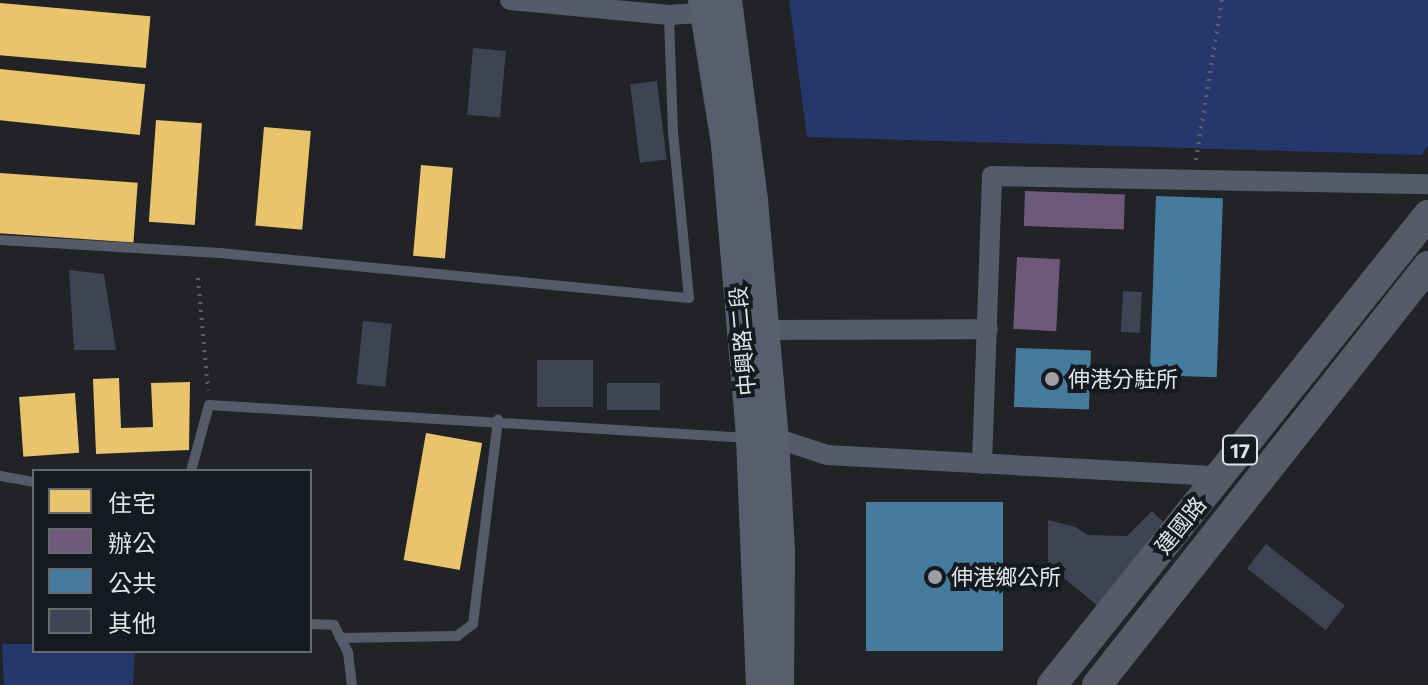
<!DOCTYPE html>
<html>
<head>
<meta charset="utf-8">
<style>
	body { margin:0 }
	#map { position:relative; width:1428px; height:685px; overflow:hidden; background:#212327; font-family:Commissioner,"Noto Sans TC",sans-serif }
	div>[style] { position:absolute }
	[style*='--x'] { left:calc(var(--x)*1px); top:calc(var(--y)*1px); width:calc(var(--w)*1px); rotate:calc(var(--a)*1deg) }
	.green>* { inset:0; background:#25376d }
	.homes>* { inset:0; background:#e9c46a; transform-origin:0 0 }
	.offices>* { inset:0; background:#6d597a; transform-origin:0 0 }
	.public>* { inset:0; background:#457b9d; transform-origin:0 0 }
	.building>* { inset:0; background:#3e4454; transform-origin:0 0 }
	.path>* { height:4px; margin-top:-2px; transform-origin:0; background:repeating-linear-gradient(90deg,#5c5f68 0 2px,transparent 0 8px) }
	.service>* { height:10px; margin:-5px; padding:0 5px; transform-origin:5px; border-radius:5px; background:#565b69 }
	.minor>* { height:20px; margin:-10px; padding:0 10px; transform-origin:10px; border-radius:10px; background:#565b69 }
	.secondary>* { height:28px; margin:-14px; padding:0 14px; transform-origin:14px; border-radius:14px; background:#585e6d }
	.primary>* { height:30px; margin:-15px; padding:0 15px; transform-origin:15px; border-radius:15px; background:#575b68 }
	.dots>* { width:22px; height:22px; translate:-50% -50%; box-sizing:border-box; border:4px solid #16191f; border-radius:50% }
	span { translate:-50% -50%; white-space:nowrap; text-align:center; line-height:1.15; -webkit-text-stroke:8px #16191f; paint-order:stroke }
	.shield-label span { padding:2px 6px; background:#16191f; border:2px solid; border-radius:6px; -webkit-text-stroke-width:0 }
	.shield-label { font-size:20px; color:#e1e3e8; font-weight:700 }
	.street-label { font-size:22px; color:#e1e3e8 }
	.poi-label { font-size:22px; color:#e1e3e8 }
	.left { translate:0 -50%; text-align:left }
	.legend { position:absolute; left:32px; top:469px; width:280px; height:184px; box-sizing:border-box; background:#16191f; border:2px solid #676a6f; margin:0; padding:10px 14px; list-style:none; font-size:24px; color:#e1e3e8 }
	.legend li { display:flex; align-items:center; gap:16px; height:40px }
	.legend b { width:40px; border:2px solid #676a6f }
</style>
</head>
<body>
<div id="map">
	<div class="green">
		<i style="clip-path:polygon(789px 0,1428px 0,1428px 146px,1422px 155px,807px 137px)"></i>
		<i style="clip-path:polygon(2px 644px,34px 644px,34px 651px,135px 651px,133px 685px,4px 685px)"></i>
	</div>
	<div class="homes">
		<i style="left:0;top:3px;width:151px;height:52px;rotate:5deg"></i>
		<i style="left:0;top:69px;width:146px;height:51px;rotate:6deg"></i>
		<i style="left:156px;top:120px;width:46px;height:102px;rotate:4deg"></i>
		<i style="left:264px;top:127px;width:47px;height:99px;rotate:5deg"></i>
		<i style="left:421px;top:165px;width:32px;height:91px;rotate:5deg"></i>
		<i style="left:0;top:173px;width:138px;height:60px;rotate:4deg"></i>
		<i style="clip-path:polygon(119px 378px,121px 428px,153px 427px,151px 383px,190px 382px,189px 450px,96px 454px,93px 379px)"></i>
		<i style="left:75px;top:393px;width:60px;height:56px;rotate:86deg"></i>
		<i style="left:426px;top:433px;width:57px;height:129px;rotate:10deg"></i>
	</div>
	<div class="offices">
		<i style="left:1025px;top:191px;width:100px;height:35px;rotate:2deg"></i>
		<i style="left:1017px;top:257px;width:43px;height:72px;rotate:3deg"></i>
	</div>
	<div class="public">
		<i style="left:1156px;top:196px;width:67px;height:179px;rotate:2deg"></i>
		<i style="left:1016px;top:348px;width:75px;height:59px;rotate:2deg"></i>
		<i style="left:1003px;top:502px;width:149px;height:137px;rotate:90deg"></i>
	</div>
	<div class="building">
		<i style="left:473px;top:48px;width:33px;height:67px;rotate:5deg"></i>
		<i style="left:657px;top:81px;width:79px;height:27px;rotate:83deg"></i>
		<i style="clip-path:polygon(69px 270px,104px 274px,116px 350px,74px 350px)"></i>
		<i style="left:1123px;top:291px;width:19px;height:41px;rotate:3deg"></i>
		<i style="left:363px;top:321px;width:29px;height:63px;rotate:6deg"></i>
		<i style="left:537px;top:360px;width:56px;height:47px"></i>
		<i style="left:660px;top:383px;width:27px;height:53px;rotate:90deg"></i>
		<i style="clip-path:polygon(1152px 511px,1164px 523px,1099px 607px,1048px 565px,1048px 520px,1075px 527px,1088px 535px,1127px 536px)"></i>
		<i style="left:1266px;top:544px;width:100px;height:31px;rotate:38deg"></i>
	</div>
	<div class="path">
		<i style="--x:1196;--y:160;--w:162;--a:-80.8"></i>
		<i style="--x:198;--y:278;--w:113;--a:84.9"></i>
	</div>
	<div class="service">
		<i style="--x:0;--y:240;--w:220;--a:3.4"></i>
		<i style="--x:220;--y:253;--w:471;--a:5.5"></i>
		<i style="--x:689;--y:298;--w:167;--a:-95.5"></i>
		<i style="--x:673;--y:132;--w:117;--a:-92"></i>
		<i style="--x:191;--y:471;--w:68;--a:-74.7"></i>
		<i style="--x:209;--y:405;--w:541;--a:3.5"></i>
		<i style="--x:0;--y:476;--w:35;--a:10"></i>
		<i style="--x:310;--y:624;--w:24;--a:2"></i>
		<i style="--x:334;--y:625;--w:31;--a:63"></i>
		<i style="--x:348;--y:653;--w:32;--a:83"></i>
		<i style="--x:340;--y:638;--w:117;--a:-1"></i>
		<i style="--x:457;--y:636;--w:20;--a:-37"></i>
		<i style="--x:473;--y:624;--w:206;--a:-83"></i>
	</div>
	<div class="minor">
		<i style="--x:510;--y:0;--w:160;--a:5.4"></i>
		<i style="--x:669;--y:15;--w:45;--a:-3.8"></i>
		<i style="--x:753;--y:330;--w:235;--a:-0.2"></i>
		<i style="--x:764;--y:438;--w:11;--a:0"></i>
		<i style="--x:775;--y:438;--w:55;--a:18.1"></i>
		<i style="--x:827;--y:455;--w:395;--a:3.1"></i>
		<i style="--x:982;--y:464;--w:288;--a:-88"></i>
		<i style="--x:992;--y:176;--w:436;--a:1.1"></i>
	</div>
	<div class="secondary">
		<i style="--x:702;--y:0;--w:146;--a:80.9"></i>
		<i style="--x:725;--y:144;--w:295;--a:85.1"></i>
		<i style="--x:750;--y:438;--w:247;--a:87.7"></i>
		<i style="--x:728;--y:0;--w:202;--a:82.6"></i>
		<i style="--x:754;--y:200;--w:239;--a:85"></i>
		<i style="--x:775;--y:438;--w:113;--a:87"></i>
		<i style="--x:781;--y:551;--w:134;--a:90.4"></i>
	</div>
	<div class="primary">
		<i style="--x:1052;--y:685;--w:602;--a:-51.34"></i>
		<i style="--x:1097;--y:685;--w:534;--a:-51.69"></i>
	</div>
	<div class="dots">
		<i style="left:1052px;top:379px;background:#9ea0a4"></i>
		<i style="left:935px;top:577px;background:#9ea0a4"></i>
	</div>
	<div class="shield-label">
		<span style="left:1240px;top:450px">17</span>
	</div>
	<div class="street-label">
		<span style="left:742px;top:341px;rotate:-95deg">中興路二段</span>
		<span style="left:1180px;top:525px;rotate:-51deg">建國路</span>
	</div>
	<div class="poi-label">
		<span class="left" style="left:1068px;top:379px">伸港分駐所</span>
		<span class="left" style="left:951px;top:577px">伸港鄉公所</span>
	</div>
	<ul class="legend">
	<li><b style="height:22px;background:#e9c46a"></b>住宅</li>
	<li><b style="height:22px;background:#6d597a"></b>辦公</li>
	<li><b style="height:22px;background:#457b9d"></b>公共</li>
	<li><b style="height:22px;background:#3e4454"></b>其他</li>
	</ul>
</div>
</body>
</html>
